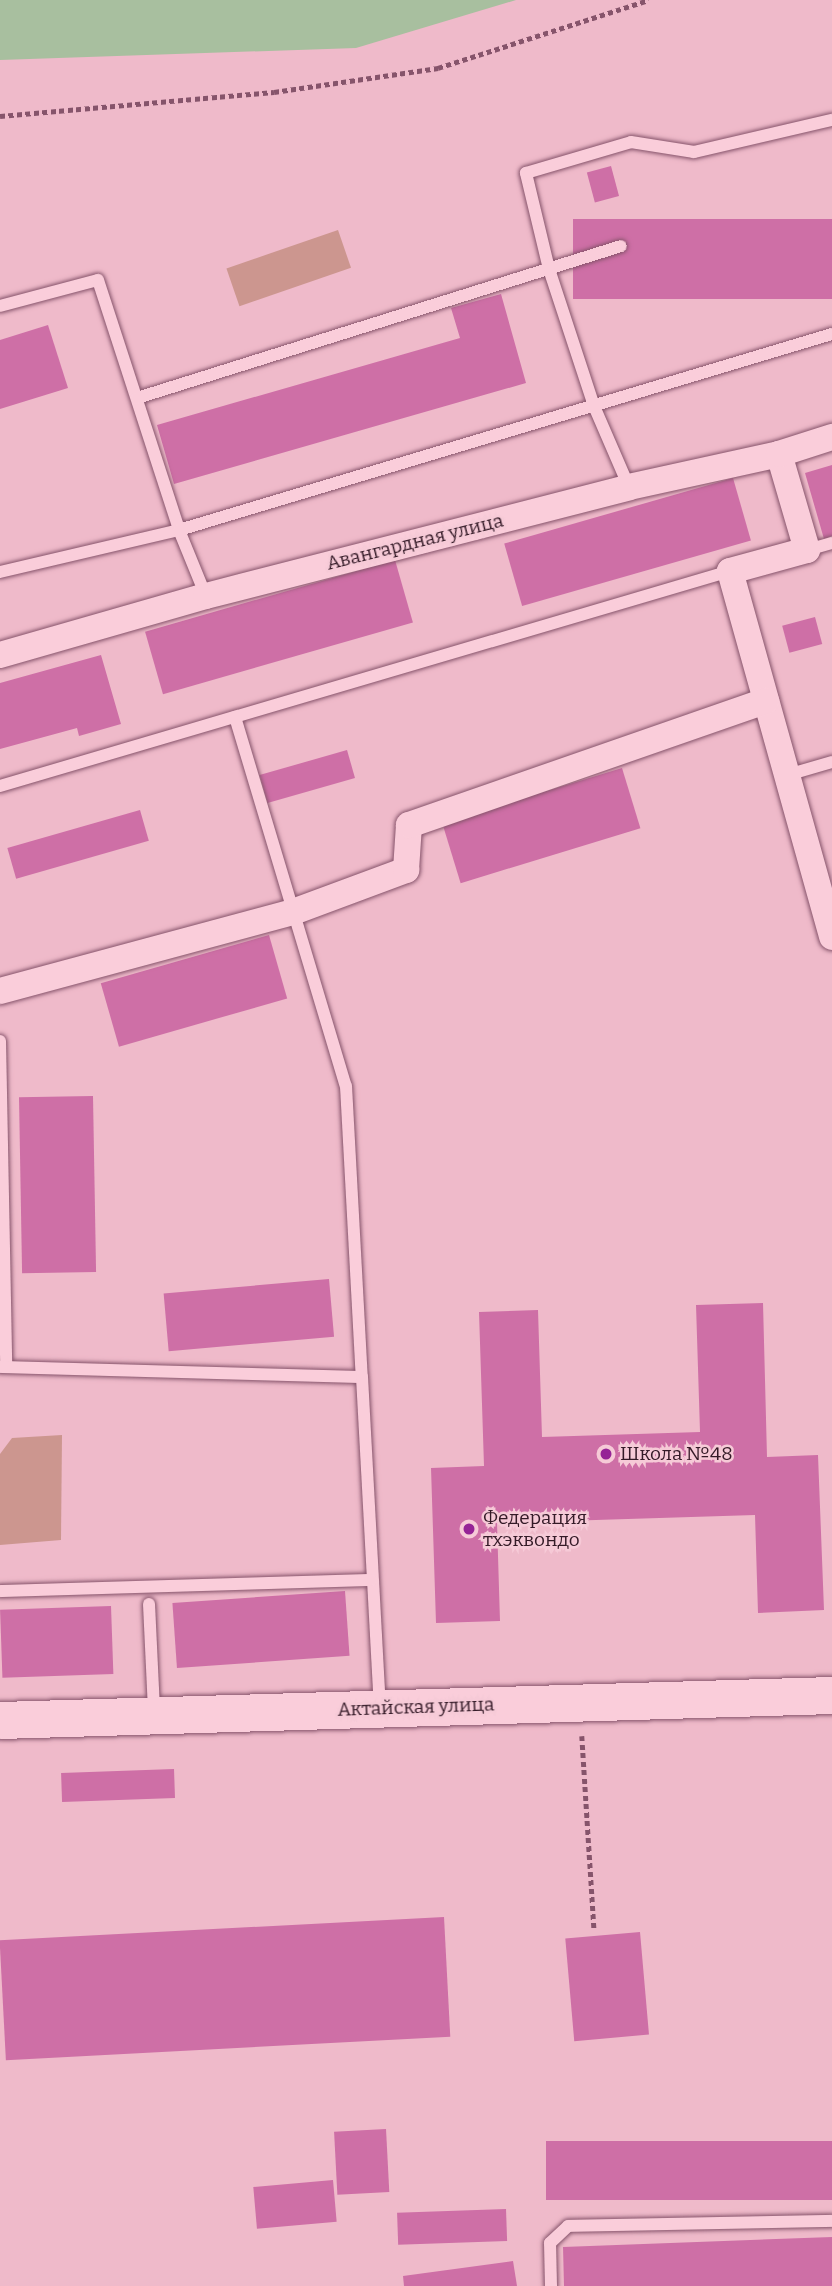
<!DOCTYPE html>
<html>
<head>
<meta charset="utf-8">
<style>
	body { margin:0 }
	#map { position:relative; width:832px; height:2286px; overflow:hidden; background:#efbaca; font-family:Bitter,serif }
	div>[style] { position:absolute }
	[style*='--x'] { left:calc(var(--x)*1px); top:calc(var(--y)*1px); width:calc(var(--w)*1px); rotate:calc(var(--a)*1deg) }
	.green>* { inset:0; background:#cc968f; transform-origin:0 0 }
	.water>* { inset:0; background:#a8bf9f }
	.building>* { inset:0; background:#ce6fa6; transform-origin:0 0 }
	.path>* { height:4.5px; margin-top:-2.25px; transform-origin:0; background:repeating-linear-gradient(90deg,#86546b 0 5px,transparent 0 8.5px) }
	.roads { filter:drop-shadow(0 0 2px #86546b) drop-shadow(0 0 2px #86546b) }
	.lane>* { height:12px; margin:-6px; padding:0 6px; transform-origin:6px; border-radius:6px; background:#facdda }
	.street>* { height:26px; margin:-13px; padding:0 13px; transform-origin:13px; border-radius:13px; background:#facdda }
	.secondary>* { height:37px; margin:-18.5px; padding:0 18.5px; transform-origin:18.5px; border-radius:18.5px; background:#facdda }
	.dots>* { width:19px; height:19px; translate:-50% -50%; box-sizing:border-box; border:4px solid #f6cad7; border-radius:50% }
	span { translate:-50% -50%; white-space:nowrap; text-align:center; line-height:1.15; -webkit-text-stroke:5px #f6cad7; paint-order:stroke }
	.street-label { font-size:19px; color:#341a27 }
	.poi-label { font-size:19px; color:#341a27 }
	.left { translate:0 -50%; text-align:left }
</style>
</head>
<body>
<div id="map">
	<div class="green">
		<i style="left:338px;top:230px;width:40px;height:118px;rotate:71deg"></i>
		<i style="clip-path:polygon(62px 1435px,61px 1540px,0 1545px,0 1454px,12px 1438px)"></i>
	</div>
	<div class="water">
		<i style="clip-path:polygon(0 0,516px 0,356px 48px,0 60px)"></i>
	</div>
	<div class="building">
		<i style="left:611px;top:166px;width:31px;height:25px;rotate:75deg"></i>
		<i style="left:832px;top:219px;width:80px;height:259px;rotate:90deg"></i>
		<i style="clip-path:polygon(501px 294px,526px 383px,174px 484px,157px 425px,460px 338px,451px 308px)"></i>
		<i style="clip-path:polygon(48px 325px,68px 388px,0 409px,0 340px)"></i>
		<i style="clip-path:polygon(832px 465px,832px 536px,824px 539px,805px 473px)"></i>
		<i style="left:733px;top:478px;width:65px;height:238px;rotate:74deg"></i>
		<i style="left:395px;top:560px;width:65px;height:260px;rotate:74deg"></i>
		<i style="left:815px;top:617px;width:28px;height:34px;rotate:75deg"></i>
		<i style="clip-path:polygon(101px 655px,121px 724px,79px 736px,77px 728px,0 749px,0 683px)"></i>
		<i style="left:347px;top:750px;width:29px;height:91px;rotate:74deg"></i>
		<i style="left:622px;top:768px;width:63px;height:188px;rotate:73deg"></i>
		<i style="left:140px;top:810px;width:32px;height:138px;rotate:74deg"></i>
		<i style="left:269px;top:935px;width:66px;height:175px;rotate:74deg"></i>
		<i style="left:93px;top:1096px;width:176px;height:74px;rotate:89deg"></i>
		<i style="left:329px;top:1279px;width:58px;height:166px;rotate:85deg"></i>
		<i style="clip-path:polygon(763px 1303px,767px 1457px,818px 1455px,824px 1610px,758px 1613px,755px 1515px,497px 1523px,500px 1621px,436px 1623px,431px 1468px,484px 1466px,479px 1312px,538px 1310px,542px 1437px,700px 1432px,696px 1305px)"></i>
		<i style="left:345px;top:1591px;width:65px;height:173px;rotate:86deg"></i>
		<i style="left:111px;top:1606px;width:68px;height:111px;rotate:88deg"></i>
		<i style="left:174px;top:1769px;width:29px;height:113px;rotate:88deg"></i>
		<i style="left:444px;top:1917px;width:120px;height:445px;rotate:87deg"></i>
		<i style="left:640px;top:1932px;width:103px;height:75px;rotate:85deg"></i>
		<i style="left:386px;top:2129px;width:63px;height:52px;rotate:87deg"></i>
		<i style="left:832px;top:2141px;width:59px;height:286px;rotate:90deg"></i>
		<i style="left:333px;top:2180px;width:42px;height:80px;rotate:85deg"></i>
		<i style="left:506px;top:2209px;width:32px;height:109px;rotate:88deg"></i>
		<i style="clip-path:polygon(832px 2237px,832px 2286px,564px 2286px,563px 2247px)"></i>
		<i style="clip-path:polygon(513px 2261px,517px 2286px,404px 2286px,403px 2276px)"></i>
	</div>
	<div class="path">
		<i style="--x:0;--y:116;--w:275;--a:-5"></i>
		<i style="--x:274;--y:92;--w:166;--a:-8.3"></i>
		<i style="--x:438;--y:68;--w:221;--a:-17.9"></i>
		<i style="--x:582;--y:1736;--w:193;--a:86.4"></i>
	</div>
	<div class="roads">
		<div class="lane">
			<i style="--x:0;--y:306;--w:101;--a:-14.9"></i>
			<i style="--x:98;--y:280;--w:263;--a:72"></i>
			<i style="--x:179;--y:530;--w:71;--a:67.8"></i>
			<i style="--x:137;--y:398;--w:507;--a:-17.43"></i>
			<i style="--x:629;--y:487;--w:88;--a:-113.4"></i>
			<i style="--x:594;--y:406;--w:144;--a:-108.2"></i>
			<i style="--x:549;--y:269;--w:99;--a:-103.5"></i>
			<i style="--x:526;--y:173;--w:109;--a:-16.4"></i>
			<i style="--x:631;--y:142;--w:64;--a:9"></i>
			<i style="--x:694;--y:152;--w:142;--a:-13.1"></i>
			<i style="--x:807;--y:550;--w:26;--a:-16"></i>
			<i style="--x:0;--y:572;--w:184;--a:-13.2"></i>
			<i style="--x:179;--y:530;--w:682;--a:-16.71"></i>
			<i style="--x:235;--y:717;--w:385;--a:73.3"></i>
			<i style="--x:346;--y:1086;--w:291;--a:86.9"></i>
			<i style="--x:787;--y:775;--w:47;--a:-16.1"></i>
			<i style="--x:0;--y:786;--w:761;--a:-16.41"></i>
			<i style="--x:0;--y:1041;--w:326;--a:88.9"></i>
			<i style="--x:0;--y:1367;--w:362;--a:1.6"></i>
			<i style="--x:362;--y:1377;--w:329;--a:86.9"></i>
			<i style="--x:0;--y:1591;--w:371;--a:-1.7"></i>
			<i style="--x:149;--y:1604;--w:108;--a:87.3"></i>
			<i style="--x:551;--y:2286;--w:43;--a:-91.3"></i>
			<i style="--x:550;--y:2243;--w:25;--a:-43"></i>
			<i style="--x:568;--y:2226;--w:264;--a:-1.1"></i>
		</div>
		<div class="street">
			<i style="--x:779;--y:454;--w:100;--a:73.7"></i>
			<i style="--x:807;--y:550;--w:80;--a:164.7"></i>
			<i style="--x:730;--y:571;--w:380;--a:74.4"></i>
			<i style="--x:0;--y:655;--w:214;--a:-16"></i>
			<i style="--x:206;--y:596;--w:437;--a:-14.4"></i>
			<i style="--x:629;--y:487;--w:154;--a:-12.4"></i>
			<i style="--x:779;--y:454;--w:56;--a:-17.8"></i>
			<i style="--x:0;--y:991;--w:303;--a:-15.1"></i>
			<i style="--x:293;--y:912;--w:121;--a:-20.4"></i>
			<i style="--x:406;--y:870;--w:45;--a:-86.2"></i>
			<i style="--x:409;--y:825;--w:378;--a:-19.2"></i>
		</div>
		<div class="secondary">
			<i style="--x:0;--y:1720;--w:832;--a:-1.72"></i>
		</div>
	</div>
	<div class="dots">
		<i style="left:606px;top:1454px;background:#962396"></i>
		<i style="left:469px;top:1529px;background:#962396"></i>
	</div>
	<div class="street-label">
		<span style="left:415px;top:542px;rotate:-14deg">Авангардная улица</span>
		<span style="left:416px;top:1707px;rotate:-2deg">Актайская улица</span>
	</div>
	<div class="poi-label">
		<span class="left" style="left:620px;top:1454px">Школа №48</span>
		<span class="left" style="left:483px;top:1529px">Федерация<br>тхэквондо</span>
	</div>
</div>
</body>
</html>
